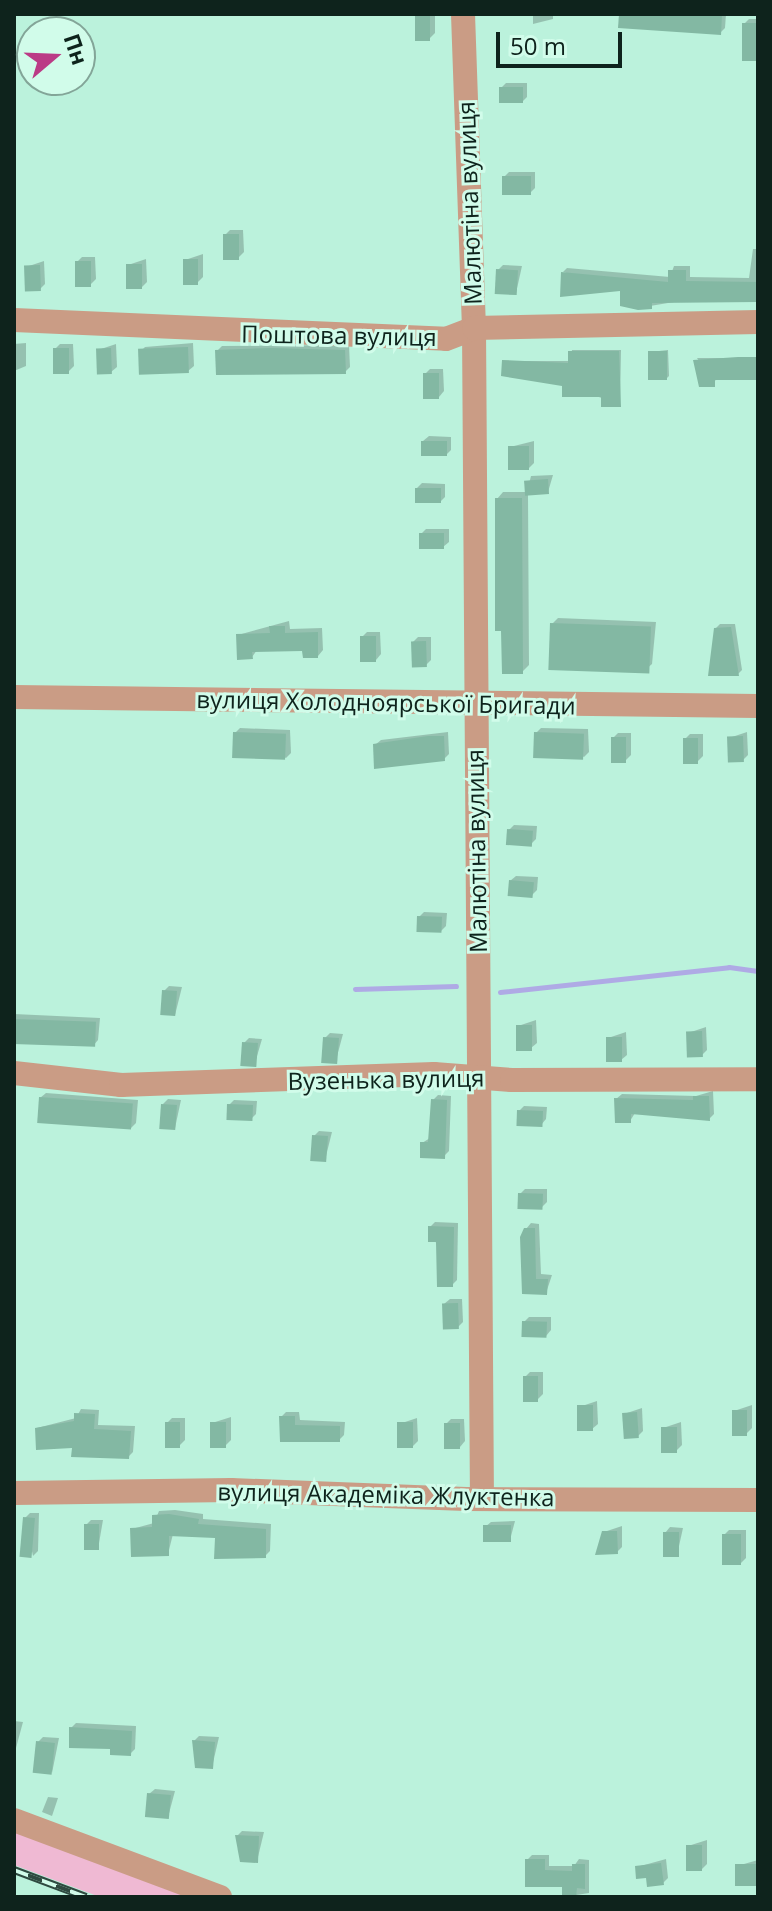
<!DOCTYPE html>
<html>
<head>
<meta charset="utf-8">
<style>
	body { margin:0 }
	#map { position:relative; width:772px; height:1911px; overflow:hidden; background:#bbf2dc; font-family:"Open Sans",sans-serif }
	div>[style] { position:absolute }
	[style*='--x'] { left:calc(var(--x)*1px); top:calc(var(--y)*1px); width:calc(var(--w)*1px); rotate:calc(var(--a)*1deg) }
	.green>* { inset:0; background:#efb9d3 }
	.shadow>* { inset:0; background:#0003 }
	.stream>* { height:5px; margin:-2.5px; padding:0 2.5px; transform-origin:2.5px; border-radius:2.5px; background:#afaae5 }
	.building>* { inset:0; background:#83b8a3; transform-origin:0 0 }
	.minor>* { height:24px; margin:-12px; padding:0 12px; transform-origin:12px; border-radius:12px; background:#ca9c85 }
	.rail>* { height:8px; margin-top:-4px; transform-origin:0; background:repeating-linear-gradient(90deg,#d1fcea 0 15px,#2e4a40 0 30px); box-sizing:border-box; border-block:2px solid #2e4a40 }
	span { translate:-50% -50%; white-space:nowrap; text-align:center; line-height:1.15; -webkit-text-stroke:6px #d1fcea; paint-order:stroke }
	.street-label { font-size:24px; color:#0e231c }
	.frame { position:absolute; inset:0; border:16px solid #0e231c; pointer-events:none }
	.north { position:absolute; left:16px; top:16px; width:80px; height:80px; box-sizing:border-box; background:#d1fcea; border:2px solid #83a598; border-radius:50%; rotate:71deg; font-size:22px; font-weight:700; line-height:32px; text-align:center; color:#0e231c }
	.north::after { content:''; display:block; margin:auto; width:28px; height:36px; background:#bb3b86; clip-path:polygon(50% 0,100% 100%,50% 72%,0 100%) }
	.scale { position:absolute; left:496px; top:32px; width:126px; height:36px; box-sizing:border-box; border:4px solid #0e231c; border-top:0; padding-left:10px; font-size:24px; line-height:28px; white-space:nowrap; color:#0e231c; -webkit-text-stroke:6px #d1fcea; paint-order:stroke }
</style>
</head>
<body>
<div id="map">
	<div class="green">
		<i style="clip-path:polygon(14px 1824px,207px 1897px,100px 1897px,14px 1865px)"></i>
	</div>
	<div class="shadow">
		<i style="clip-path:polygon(419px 14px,435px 14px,435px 33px,430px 38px)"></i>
		<i style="clip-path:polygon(533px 14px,553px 14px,553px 19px,533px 24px)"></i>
		<i style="clip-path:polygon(621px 14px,726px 14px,725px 28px,720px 33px)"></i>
		<i style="clip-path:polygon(749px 19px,758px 19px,758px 59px,744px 24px)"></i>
		<i style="clip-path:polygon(506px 83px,527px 83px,527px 97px,522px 102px,501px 88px)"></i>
		<i style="clip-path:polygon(509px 172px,535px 172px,535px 188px,530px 193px,504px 177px)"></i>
		<i style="clip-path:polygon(230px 230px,243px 230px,244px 252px,239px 257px,225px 235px)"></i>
		<i style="clip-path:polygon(753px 249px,758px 249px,758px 300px,686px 300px,638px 308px,622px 289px,563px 272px,567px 268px,670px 277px,674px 266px,690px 266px,690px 277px,749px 278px)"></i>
		<i style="clip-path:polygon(203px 254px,203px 277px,198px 282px,185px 260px)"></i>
		<i style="clip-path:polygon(82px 257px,95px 257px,96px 279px,91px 284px,77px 262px)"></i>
		<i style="clip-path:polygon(146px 259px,147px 282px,142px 287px,128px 265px)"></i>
		<i style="clip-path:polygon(44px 261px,45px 284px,40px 289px,26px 267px)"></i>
		<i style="clip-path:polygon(503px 265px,522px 266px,516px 293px,498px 270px)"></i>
		<i style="clip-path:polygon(26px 343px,26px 366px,14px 371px,14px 344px)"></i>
		<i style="clip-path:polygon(193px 343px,194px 366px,188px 371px,140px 352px,145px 347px)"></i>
		<i style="clip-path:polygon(60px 344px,73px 344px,74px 366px,69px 371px,55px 349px)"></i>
		<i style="clip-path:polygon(116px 344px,117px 367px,111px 372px,98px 350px)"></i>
		<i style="clip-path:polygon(349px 345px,350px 367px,345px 372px,217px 351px,222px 346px)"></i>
		<i style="clip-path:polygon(572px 350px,621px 350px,620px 405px,504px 361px,570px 361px)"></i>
		<i style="clip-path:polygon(668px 350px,669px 376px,667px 378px,650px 352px)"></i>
		<i style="clip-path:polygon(697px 358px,758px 358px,758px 378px,716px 378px,714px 385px)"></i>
		<i style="clip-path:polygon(430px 369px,443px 369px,444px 391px,439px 397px,425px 374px)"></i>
		<i style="clip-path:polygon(429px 436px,451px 437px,451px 450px,446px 455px,423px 441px)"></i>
		<i style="clip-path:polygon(534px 441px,534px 463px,529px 468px,510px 447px)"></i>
		<i style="clip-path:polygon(553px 475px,548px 492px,528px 493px,529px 665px,522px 672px,497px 499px,503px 492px,527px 492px,531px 476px)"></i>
		<i style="clip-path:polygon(422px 483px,445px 484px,445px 497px,440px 502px,417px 488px)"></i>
		<i style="clip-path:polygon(426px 529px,449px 529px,449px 542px,443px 547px,421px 534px)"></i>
		<i style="clip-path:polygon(558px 618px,656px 622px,652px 664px,645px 670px,552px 624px)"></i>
		<i style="clip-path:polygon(289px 621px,290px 629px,322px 628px,323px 650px,318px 656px,304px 649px,257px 650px,252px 657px,238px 635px)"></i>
		<i style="clip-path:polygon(720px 624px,735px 624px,742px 670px,738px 674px,716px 628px)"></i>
		<i style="clip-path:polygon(367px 632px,380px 632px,381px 654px,376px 660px,362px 637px)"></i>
		<i style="clip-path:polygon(418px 637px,431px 637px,431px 660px,426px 665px,413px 642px)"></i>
		<i style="clip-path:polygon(240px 728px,290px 730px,291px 753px,286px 758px,235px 733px)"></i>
		<i style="clip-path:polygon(541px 728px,588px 729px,589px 752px,584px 757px,536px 733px)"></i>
		<i style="clip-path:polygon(448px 732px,449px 754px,444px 759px,375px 745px,381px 740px)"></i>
		<i style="clip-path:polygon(747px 732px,748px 755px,743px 760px,729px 738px)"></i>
		<i style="clip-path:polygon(618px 733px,631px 733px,631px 755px,626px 760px,613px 738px)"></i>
		<i style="clip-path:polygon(690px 734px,703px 734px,703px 756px,698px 761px,685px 739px)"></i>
		<i style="clip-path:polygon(514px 825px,537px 826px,536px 839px,531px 844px,509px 830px)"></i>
		<i style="clip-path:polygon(516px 876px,538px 877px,537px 890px,532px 895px,510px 881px)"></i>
		<i style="clip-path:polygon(424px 912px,447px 913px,446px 926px,441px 931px,419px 917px)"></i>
		<i style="clip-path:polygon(169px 986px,182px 987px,175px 1015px,164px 991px)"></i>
		<i style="clip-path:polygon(14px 1014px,100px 1018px,98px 1040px,93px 1046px,14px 1042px)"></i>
		<i style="clip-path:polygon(536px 1020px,537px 1043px,531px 1048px,518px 1026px)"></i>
		<i style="clip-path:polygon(706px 1027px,707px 1050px,702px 1055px,688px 1033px)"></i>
		<i style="clip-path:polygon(626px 1032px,627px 1055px,621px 1060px,608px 1038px)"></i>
		<i style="clip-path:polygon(330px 1033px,343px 1034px,336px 1060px,325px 1038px)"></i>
		<i style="clip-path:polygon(249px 1038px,262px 1039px,255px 1063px,244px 1043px)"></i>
		<i style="clip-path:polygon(713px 1091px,714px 1114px,709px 1119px,635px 1113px,630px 1121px,616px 1099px,622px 1094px,696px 1096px)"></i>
		<i style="clip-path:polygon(46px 1093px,138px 1100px,136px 1123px,131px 1128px,40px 1098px)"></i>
		<i style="clip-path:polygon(438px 1095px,451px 1096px,449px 1151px,444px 1156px,422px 1143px,430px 1138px,433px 1100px)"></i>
		<i style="clip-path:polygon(168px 1099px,181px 1100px,175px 1128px,163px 1104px)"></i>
		<i style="clip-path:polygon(234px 1100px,257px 1101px,256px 1114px,251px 1119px,229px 1105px)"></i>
		<i style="clip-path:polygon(524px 1106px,547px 1107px,546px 1119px,541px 1125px,519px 1111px)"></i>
		<i style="clip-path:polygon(319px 1131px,332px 1132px,325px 1160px,314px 1136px)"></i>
		<i style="clip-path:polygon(525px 1189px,547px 1189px,547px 1202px,542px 1207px,520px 1194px)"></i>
		<i style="clip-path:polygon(435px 1222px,458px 1223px,457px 1280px,452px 1285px,430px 1227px)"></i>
		<i style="clip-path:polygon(531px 1223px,539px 1224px,541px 1274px,552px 1275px,546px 1293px,524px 1292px,526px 1229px)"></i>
		<i style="clip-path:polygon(450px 1299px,462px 1299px,463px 1322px,458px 1327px,444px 1304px)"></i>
		<i style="clip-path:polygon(529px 1317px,551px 1317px,551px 1330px,546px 1336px,524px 1322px)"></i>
		<i style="clip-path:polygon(530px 1372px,543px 1372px,543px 1394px,538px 1399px,525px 1377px)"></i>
		<i style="clip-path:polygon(597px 1401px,598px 1424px,592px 1429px,579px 1407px)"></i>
		<i style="clip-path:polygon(752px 1405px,752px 1428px,747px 1433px,734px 1411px)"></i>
		<i style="clip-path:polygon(642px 1408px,643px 1431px,638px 1436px,624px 1414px)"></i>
		<i style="clip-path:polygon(81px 1409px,99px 1410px,98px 1425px,135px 1426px,133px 1452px,128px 1457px,74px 1446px,37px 1428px,76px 1418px)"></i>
		<i style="clip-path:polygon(286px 1412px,299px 1412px,300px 1420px,345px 1422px,344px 1435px,339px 1440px,282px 1440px,281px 1417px)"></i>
		<i style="clip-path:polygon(231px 1417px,231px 1440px,226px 1445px,212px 1423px)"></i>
		<i style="clip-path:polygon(172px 1418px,185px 1418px,185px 1440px,180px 1445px,167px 1423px)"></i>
		<i style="clip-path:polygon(417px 1418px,418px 1441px,413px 1446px,399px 1424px)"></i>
		<i style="clip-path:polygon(451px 1419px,464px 1419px,465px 1441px,460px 1447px,446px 1424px)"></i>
		<i style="clip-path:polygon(681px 1422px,682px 1445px,677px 1450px,663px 1428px)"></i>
		<i style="clip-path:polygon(175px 1510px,203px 1514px,203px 1519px,271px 1524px,270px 1551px,265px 1556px,217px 1536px,173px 1534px,168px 1554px,132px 1529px,154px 1523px,159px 1511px)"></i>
		<i style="clip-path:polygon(30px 1513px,39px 1513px,38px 1551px,33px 1556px,25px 1518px)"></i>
		<i style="clip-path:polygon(91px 1520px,103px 1520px,98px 1549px,86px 1525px)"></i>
		<i style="clip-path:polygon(515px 1521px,510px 1540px,485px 1527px,491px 1522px)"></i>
		<i style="clip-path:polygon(622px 1526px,622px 1547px,617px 1552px,604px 1532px)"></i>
		<i style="clip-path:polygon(670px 1527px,683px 1528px,677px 1555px,665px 1533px)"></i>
		<i style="clip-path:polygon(729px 1530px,746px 1530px,746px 1558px,741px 1563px,724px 1535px)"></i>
		<i style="clip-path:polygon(14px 1721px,23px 1722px,16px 1748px,14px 1748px)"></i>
		<i style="clip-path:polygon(76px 1723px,136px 1726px,135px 1749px,130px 1754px,112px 1747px,71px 1728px)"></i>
		<i style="clip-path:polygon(199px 1736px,219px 1737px,212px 1767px,194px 1741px)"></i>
		<i style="clip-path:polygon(43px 1737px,59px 1738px,52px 1773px,38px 1742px)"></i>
		<i style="clip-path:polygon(155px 1789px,175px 1791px,168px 1817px,149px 1794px)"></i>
		<i style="clip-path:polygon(48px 1797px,58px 1798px,52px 1816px,42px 1812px)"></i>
		<i style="clip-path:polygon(242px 1831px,264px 1832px,257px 1861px,237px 1836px)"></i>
		<i style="clip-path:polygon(707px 1840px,707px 1864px,702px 1869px,688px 1846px)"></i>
		<i style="clip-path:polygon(532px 1855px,549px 1855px,549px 1866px,574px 1866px,579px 1859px,589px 1860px,589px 1893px,564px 1897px,564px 1885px,527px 1860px)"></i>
		<i style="clip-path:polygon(666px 1859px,668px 1878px,663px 1883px,637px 1867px)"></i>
		<i style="clip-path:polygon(758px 1860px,758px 1884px,737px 1866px)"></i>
	</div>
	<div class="stream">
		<i style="--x:355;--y:989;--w:101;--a:-1.7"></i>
		<i style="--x:500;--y:992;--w:230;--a:-6.2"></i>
		<i style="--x:729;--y:967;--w:29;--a:8"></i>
	</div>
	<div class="building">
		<i style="clip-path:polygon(619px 14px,722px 14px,721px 35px,618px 28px)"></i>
		<i style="left:415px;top:15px;width:15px;height:26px"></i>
		<i style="left:758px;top:23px;width:38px;height:16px;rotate:90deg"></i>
		<i style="left:499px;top:87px;width:24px;height:16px"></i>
		<i style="left:502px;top:176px;width:29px;height:19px"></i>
		<i style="left:223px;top:234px;width:16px;height:26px"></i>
		<i style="left:183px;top:259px;width:15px;height:26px"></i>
		<i style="left:75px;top:261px;width:16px;height:26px"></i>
		<i style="left:126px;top:264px;width:16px;height:25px"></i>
		<i style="left:40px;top:265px;width:26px;height:16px;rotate:88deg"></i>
		<i style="left:496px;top:269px;width:22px;height:25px;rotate:3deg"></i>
		<i style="clip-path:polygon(668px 270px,686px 270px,686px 281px,758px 282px,758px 302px,652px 303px,652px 309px,638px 310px,620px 306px,620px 291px,560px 297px,561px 272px,668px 282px)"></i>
		<i style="left:188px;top:347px;width:26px;height:50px;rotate:88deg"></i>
		<i style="left:53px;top:348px;width:16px;height:26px"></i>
		<i style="left:111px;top:348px;width:26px;height:15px;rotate:88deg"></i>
		<i style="clip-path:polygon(271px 348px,345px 350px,346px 374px,216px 375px,215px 350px)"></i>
		<i style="clip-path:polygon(568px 351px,619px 351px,621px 407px,601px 407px,601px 397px,562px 397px,562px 386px,501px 376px,502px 360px,568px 363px)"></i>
		<i style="left:648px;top:351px;width:19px;height:29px"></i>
		<i style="clip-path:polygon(738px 357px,756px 357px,756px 380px,715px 380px,715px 387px,699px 387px,693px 360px)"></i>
		<i style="left:423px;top:373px;width:16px;height:26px"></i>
		<i style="left:421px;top:441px;width:26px;height:15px"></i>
		<i style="left:508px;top:446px;width:21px;height:24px"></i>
		<i style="left:548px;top:479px;width:15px;height:24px;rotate:86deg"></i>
		<i style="left:415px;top:488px;width:26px;height:15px"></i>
		<i style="clip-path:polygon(495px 498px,522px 498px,523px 674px,502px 674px,501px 631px,495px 631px)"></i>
		<i style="left:419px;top:533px;width:25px;height:16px"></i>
		<i style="left:550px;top:623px;width:101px;height:47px;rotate:2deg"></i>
		<i style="clip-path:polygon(269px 626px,285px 626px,285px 633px,318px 632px,318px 658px,303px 658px,302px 651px,252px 652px,253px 659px,237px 660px,236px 634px,270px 633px)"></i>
		<i style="clip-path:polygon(731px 627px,739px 676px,708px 676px,714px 628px)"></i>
		<i style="left:360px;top:636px;width:16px;height:26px"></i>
		<i style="left:426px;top:641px;width:26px;height:15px;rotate:88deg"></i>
		<i style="left:233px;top:732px;width:53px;height:26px;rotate:2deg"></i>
		<i style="left:534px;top:732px;width:50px;height:26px;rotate:2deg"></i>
		<i style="clip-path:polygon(428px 736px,444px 736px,445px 761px,374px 769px,373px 744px)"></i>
		<i style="left:743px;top:736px;width:26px;height:16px;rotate:88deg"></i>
		<i style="left:611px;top:737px;width:15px;height:26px"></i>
		<i style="left:683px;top:738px;width:15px;height:26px"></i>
		<i style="left:507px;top:829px;width:26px;height:16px;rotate:4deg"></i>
		<i style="left:509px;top:880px;width:25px;height:16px;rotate:5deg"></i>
		<i style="left:417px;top:916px;width:25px;height:16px;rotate:2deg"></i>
		<i style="left:162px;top:990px;width:15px;height:25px;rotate:4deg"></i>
		<i style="left:14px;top:1019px;width:82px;height:25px;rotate:2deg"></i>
		<i style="left:516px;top:1025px;width:16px;height:26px"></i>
		<i style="left:702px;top:1031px;width:26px;height:16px;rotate:88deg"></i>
		<i style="left:323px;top:1037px;width:16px;height:26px;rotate:4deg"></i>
		<i style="left:606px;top:1037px;width:16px;height:25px"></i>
		<i style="left:242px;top:1042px;width:16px;height:24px;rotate:4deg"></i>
		<i style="clip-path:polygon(693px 1096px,709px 1096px,710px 1121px,631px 1114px,631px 1123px,615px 1123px,614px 1098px,693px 1100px)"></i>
		<i style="left:39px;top:1097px;width:94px;height:26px;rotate:4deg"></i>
		<i style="clip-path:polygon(431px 1099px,447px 1100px,445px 1159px,420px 1158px,420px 1142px,428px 1142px)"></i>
		<i style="left:161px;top:1104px;width:16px;height:25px;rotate:4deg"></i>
		<i style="left:227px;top:1104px;width:26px;height:16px;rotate:2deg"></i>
		<i style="left:517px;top:1110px;width:26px;height:16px;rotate:2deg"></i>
		<i style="left:312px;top:1135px;width:16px;height:26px;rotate:4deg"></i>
		<i style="left:518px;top:1193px;width:25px;height:16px;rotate:2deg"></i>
		<i style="clip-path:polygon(428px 1226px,454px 1227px,453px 1287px,437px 1287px,436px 1242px,428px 1242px)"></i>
		<i style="clip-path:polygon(524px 1228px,535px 1228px,536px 1279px,548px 1279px,547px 1295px,522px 1294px,520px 1237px)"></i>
		<i style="left:458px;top:1303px;width:26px;height:16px;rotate:88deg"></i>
		<i style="left:522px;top:1321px;width:25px;height:16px;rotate:2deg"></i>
		<i style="left:523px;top:1376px;width:15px;height:26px"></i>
		<i style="left:593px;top:1405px;width:26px;height:16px;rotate:90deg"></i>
		<i style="left:732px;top:1410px;width:15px;height:26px"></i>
		<i style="left:637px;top:1412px;width:26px;height:15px;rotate:86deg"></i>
		<i style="clip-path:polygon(74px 1413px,95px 1414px,94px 1429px,131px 1431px,129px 1459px,71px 1457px,72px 1448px,36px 1450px,35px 1428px,74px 1421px)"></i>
		<i style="clip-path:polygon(279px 1416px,295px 1416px,295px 1425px,340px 1426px,340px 1442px,280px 1442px)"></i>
		<i style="left:165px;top:1422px;width:15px;height:26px"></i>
		<i style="left:210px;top:1422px;width:16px;height:26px"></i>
		<i style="left:413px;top:1422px;width:26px;height:16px;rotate:90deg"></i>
		<i style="left:444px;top:1423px;width:16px;height:26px"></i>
		<i style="left:661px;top:1427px;width:16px;height:26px"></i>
		<i style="clip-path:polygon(169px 1514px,199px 1519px,198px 1524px,266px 1529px,266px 1558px,214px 1559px,215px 1538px,169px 1536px,169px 1556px,131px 1557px,130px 1528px,152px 1527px,152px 1515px)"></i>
		<i style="left:23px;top:1517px;width:12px;height:40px;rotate:5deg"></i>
		<i style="left:84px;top:1524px;width:15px;height:26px"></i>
		<i style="left:511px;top:1525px;width:17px;height:28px;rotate:90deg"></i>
		<i style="clip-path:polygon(602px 1531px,617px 1531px,618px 1554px,595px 1555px)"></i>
		<i style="left:663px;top:1532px;width:16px;height:25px"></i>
		<i style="left:722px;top:1534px;width:19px;height:31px"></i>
		<i style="clip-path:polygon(69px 1727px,132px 1731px,131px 1756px,110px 1755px,110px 1749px,69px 1748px)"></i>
		<i style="clip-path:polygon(192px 1740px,215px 1742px,213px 1769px,195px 1768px)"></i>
		<i style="left:36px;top:1741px;width:19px;height:32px;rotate:6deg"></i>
		<i style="left:147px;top:1793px;width:24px;height:24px;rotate:5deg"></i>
		<i style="clip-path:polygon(235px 1835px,259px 1836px,258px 1863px,240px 1862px)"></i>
		<i style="left:686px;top:1845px;width:16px;height:26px"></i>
		<i style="clip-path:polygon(525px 1859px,545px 1859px,545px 1870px,572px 1871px,572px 1864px,585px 1864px,585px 1889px,577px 1888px,576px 1897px,562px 1897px,562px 1887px,525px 1887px)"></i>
		<i style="clip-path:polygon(661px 1863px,664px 1885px,647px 1887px,646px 1878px,636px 1879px,635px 1866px)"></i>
		<i style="left:758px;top:1864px;width:22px;height:23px;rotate:90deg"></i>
	</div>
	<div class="minor">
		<i style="--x:463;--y:14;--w:314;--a:88"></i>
		<i style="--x:474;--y:328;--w:1168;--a:89.61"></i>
		<i style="--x:14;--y:320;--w:432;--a:2.5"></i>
		<i style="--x:446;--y:339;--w:30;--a:-21"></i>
		<i style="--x:474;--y:328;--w:284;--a:-1.2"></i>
		<i style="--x:14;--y:697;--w:744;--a:0.69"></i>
		<i style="--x:14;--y:1073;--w:108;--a:6.4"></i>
		<i style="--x:121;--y:1085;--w:313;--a:-2"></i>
		<i style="--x:434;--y:1074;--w:78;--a:4.4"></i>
		<i style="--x:512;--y:1080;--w:246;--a:-0.2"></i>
		<i style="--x:14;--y:1493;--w:217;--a:-0.8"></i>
		<i style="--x:231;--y:1490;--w:235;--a:2.2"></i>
		<i style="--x:466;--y:1499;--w:292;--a:0.2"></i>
		<i style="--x:14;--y:1820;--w:220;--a:20.5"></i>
	</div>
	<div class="rail">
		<i style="--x:14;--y:1870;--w:77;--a:20.6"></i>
	</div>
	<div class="street-label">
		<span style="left:469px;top:203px;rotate:-92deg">Малютіна вулиця</span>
		<span style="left:339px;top:335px;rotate:1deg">Поштова вулиця</span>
		<span style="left:386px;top:702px;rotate:1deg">вулиця Холодноярської Бригади</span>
		<span style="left:476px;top:851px;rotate:-91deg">Малютіна вулиця</span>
		<span style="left:386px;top:1079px;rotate:-1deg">Вузенька вулиця</span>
		<span style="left:386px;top:1494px;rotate:1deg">вулиця Академіка Жлуктенка</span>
	</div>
	<div class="frame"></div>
	<div class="north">Пн</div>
	<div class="scale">50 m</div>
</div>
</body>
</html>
